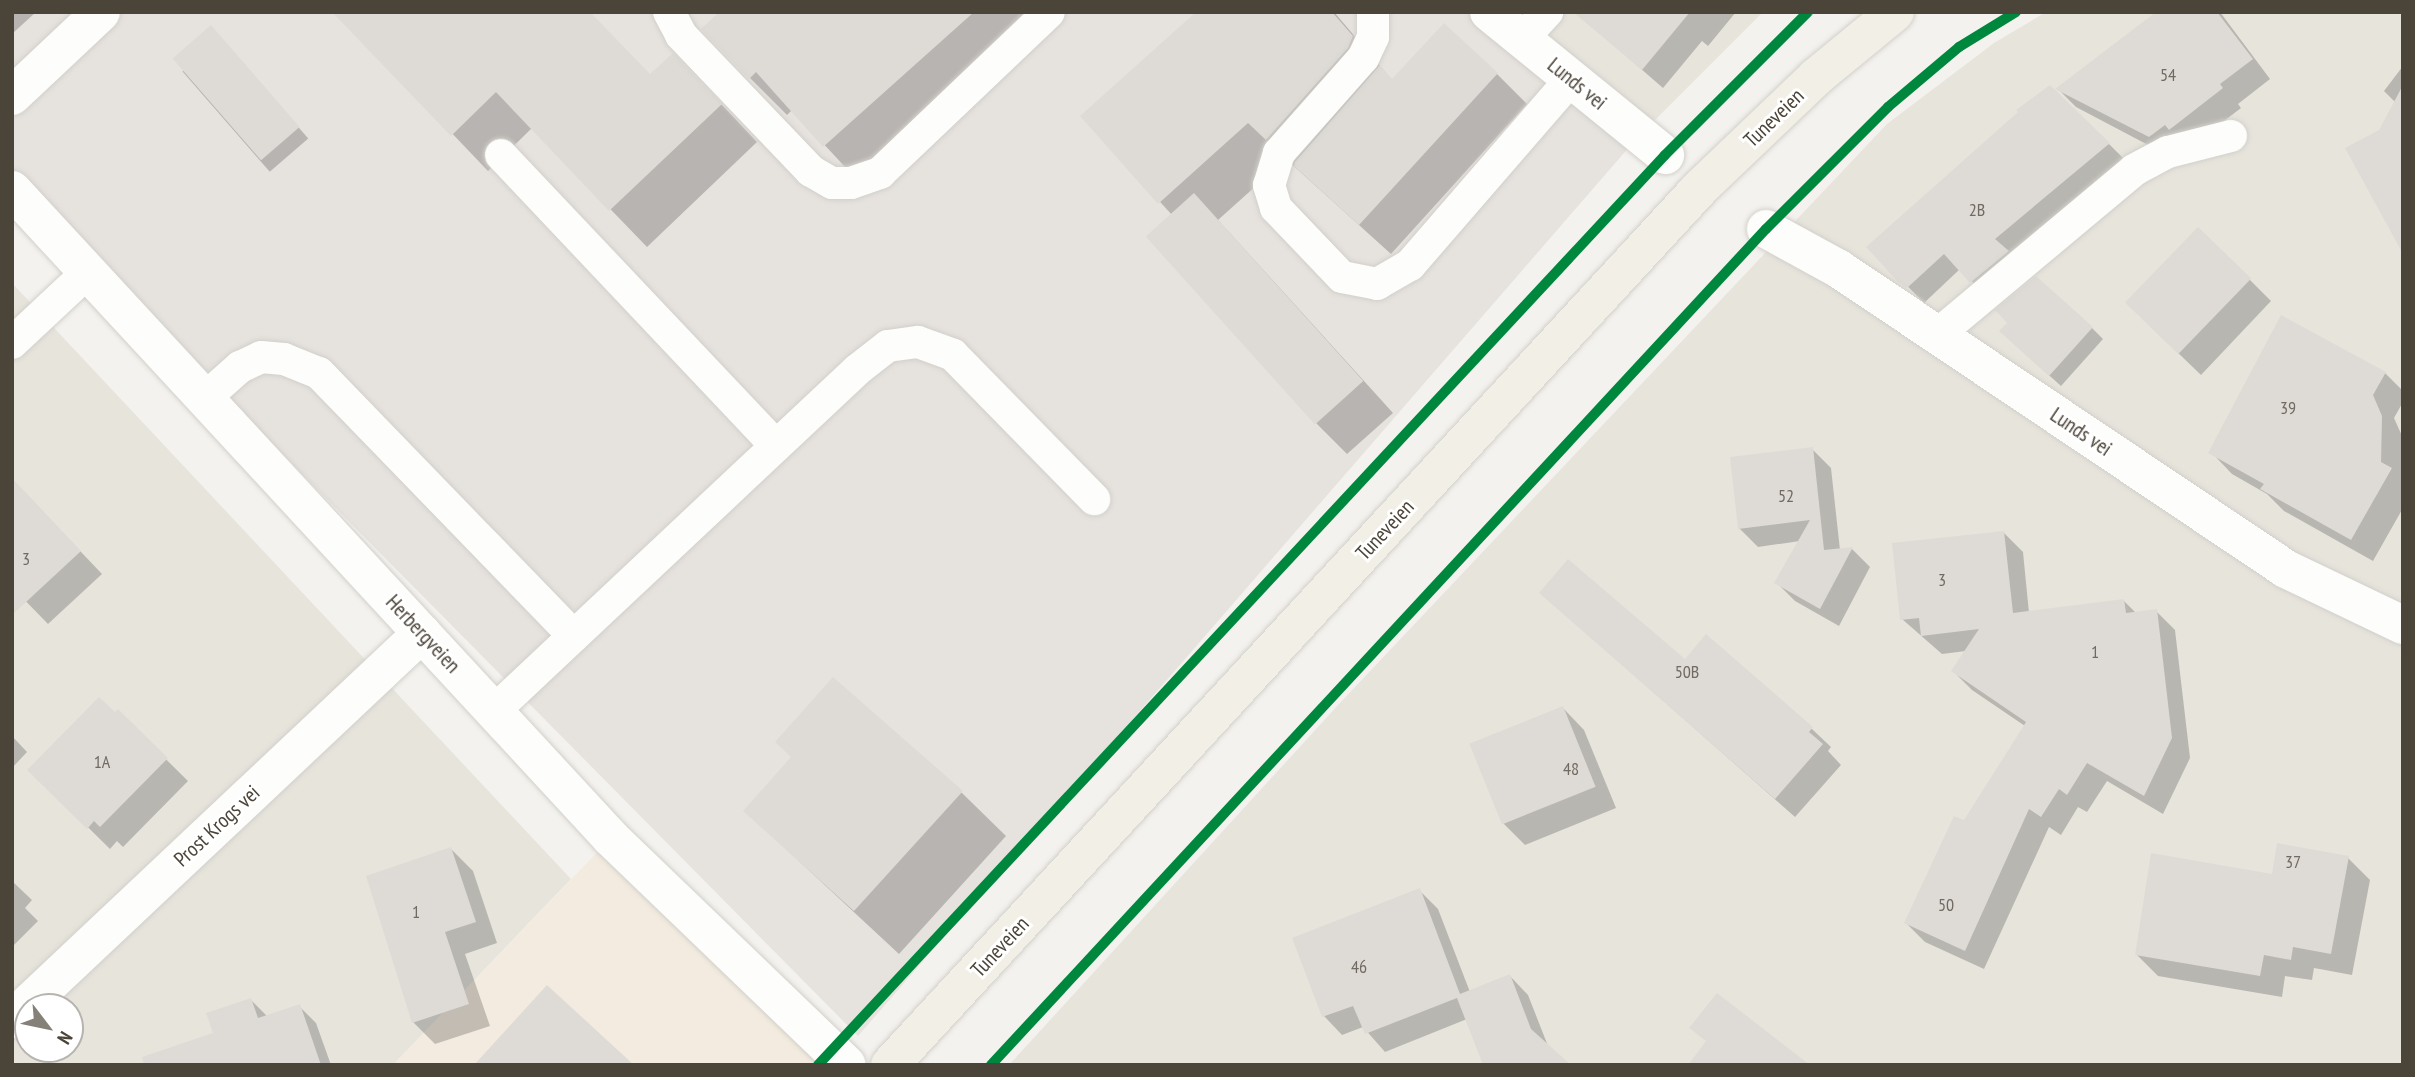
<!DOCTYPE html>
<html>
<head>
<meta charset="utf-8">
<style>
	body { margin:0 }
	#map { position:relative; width:2415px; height:1077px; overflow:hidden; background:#f4f2ee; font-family:"PT Sans Narrow",sans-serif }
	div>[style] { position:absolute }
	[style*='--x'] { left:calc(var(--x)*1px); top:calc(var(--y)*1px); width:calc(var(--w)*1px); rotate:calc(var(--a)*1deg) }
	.residential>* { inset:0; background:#e7e4dc }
	.commercial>* { inset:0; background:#f3ebdf }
	.industrial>* { inset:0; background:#e6e2de }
	.shadow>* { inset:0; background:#0003; transform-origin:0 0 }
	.building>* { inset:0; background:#dedbd6; transform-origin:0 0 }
	.roads { filter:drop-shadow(0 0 2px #d2d0cb) drop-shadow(0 0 2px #d2d0cb) }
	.lane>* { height:32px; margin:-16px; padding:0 16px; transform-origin:16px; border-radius:16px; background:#fdfdfc }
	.street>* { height:38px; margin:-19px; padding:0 19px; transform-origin:19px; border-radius:19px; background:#fdfdfc }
	.primary>* { height:38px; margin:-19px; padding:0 19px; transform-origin:19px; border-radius:19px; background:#f2efe6 }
	.cycleway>* { height:10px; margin:-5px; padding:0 5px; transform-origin:5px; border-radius:5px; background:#00873e }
	span { translate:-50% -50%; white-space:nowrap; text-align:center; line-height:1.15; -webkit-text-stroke:6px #fff; paint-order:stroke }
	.number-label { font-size:18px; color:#706a61 }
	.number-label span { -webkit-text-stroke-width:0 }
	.street-label { font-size:21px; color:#4b4439 }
	.frame { position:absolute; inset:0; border:14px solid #4b4439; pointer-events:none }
	.north { position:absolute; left:14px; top:993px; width:70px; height:70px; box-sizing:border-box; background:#fff; border:2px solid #b7b4b0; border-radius:50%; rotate:122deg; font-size:19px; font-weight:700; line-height:28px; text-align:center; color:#4b4439 }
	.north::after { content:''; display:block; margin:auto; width:24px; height:32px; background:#868178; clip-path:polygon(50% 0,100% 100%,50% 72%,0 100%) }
</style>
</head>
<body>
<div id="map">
	<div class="residential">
		<i style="clip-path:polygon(1472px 12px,1763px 12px,1637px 138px)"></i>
		<i style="clip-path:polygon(2046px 12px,2403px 12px,2403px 1065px,1009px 1065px,1339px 704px,1887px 124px,1994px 43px)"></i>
		<i style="clip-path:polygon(evenodd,12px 283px,571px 879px,393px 1065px,12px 1065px,12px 283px,28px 1007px,70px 1007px,70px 1049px,28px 1049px,28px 1007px)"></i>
	</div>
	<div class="commercial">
		<i style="clip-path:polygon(611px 838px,831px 1050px,818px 1065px,393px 1065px)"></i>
	</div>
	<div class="industrial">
		<i style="clip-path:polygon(12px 12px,1472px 12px,1637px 138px,858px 1036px,12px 181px)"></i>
	</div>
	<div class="shadow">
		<i style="clip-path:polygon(12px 12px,36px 12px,12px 34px)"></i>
		<i style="clip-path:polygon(336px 12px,651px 76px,710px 92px,757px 142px,647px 247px,532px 128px,488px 171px)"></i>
		<i style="clip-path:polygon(722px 12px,1051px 12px,860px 183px,792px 110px,787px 115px,750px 78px)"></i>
		<i style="clip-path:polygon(1199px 12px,1334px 12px,1393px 81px,1497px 74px,1527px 104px,1391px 254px,1286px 159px,1218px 220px,1393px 413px,1347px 454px,1317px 424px,1172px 215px,1082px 116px)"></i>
		<i style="clip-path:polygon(1595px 12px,1736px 12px,1708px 46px,1702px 41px,1663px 88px,1587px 22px)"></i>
		<i style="clip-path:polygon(2171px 12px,2220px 12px,2270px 79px,2238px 104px,2241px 108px,2189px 148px,2169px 156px,2076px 107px,2058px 89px)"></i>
		<i style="left:221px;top:38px;width:133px;height:51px;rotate:49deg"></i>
		<i style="clip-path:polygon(2403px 66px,2403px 110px,2384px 91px)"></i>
		<i style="clip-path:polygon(2109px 144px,2125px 160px,1988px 298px,1960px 269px,1924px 303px,1869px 247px)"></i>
		<i style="clip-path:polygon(2249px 279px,2271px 301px,2201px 375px,2148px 324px)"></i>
		<i style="clip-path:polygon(2092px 328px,2103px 339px,2061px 386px,2012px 342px)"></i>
		<i style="clip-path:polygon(2385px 373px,2403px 391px,2403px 402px,2394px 418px,2403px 438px,2403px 508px,2373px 561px,2284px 511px,2267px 494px,2232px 474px,2211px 452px)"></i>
		<i style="clip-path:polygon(1812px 449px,1831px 468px,1840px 550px,1852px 549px,1870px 567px,1839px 626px,1795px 601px,1777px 583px,1800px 541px,1758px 547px,1739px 528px)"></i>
		<i style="clip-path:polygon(43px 512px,102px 574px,48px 624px,12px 587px)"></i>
		<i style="clip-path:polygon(2004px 533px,2023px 552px,2029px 613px,2124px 601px,2136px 613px,2156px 611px,2175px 630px,2190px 758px,2163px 814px,2107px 781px,2087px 812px,2078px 807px,2061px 835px,2049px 827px,1984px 969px,1925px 942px,1906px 923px,2025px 726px,1972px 690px,1953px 671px,1966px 651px,1942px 654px,1902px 619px)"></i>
		<i style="clip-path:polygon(1541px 593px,1685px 661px,1707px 636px,1812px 729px,1831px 747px,1828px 751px,1841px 765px,1795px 817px)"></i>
		<i style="clip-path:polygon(833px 680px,962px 793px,1006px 836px,899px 954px,745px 811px,793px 758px)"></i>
		<i style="clip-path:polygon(1563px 708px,1584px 730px,1616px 808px,1525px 845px,1503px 823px)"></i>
		<i style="clip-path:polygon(118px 712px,188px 781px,123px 847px,117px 841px,110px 849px,30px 770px)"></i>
		<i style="clip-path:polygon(12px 736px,27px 752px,12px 768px)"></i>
		<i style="clip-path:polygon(451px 849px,473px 871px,497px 943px,465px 954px,490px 1026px,435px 1044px,413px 1022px)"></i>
		<i style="clip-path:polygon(2348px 858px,2370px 880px,2352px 975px,2314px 968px,2312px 980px,2285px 976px,2282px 997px,2158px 976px,2137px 955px,2274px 876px)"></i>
		<i style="clip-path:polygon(12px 881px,32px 900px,25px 908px,38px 921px,12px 947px)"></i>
		<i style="clip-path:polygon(1419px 890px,1438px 909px,1470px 992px,1510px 976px,1528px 995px,1548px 1046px,1467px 1019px,1385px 1052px,1363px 1027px,1342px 1035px,1324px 1016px,1294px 939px)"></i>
		<i style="clip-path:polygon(251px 1000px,267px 1016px,299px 1006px,316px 1023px,331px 1065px,226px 1065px)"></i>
	</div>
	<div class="building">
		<i style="clip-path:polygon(332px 12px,590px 12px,650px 74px,673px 53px,722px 104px,609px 211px,496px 92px,451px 136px)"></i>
		<i style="clip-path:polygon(719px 12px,974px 12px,823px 147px,756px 72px,749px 79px,701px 29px)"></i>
		<i style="clip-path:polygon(1196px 12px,1332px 12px,1353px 36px,1348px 48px,1266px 140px,1248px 123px,1158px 204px,1080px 116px)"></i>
		<i style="clip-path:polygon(1573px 12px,1690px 12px,1642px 70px)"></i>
		<i style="clip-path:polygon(2156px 12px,2217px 12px,2253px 59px,2220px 84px,2223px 88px,2169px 130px,2165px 125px,2149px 137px,2055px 89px)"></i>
		<i style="clip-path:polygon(1444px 23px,1498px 73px,1359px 225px,1294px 166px,1295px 162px,1380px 65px,1392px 79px)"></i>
		<i style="left:211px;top:25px;width:135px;height:51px;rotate:49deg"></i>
		<i style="clip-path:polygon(2050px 85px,2110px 143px,1995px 239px,2009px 251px,1970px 283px,1944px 254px,1907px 288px,1898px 282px,1866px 247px,2018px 112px,2016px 110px)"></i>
		<i style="clip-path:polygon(2403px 85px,2403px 254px,2345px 148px,2379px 130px)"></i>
		<i style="left:1194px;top:193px;width:253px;height:65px;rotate:48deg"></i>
		<i style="left:2198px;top:227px;width:74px;height:105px;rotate:44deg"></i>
		<i style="clip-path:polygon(2036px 276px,2093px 327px,2049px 376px,1999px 331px,2007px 323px,1995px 310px)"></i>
		<i style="clip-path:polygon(2281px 315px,2386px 372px,2373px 395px,2382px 416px,2381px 462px,2392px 468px,2351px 540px,2260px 489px,2264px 484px,2208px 453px)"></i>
		<i style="clip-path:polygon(1813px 447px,1824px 550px,1853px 547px,1820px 609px,1774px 583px,1810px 520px,1738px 529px,1730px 457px)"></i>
		<i style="clip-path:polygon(12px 478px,81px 551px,12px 615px)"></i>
		<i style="clip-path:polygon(2004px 531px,2013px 613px,2124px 599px,2126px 613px,2157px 609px,2172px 738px,2144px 796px,2087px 763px,2067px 795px,2059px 789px,2041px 817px,2029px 809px,1965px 951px,1904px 923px,1954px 816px,1964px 820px,2026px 722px,1951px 671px,1979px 629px,1921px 636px,1919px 618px,1900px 620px,1892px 543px)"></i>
		<i style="clip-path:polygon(1568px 559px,1685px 659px,1706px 634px,1813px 727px,1809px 732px,1823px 744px,1775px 799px,1539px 593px)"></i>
		<i style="clip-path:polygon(833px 677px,963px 791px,854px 911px,743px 811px,791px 757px,775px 742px)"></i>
		<i style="clip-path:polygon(99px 697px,115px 712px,118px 709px,168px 758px,100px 827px,94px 821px,87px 829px,27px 770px)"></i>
		<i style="left:1563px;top:706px;width:87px;height:101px;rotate:68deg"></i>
		<i style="clip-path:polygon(2277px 843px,2349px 856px,2331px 954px,2293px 947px,2291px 960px,2264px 955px,2260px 976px,2135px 955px,2151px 853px,2272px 874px)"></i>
		<i style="clip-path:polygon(451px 847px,476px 922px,445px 932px,469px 1004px,412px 1023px,366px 876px)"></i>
		<i style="clip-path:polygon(1420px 888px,1460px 994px,1510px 974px,1531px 1029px,1571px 1065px,1483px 1065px,1457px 998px,1365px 1034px,1353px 1006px,1322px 1017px,1292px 938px)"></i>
		<i style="clip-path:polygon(547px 985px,634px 1065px,474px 1065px)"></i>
		<i style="clip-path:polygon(1717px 993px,1810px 1065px,1688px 1065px,1706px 1041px,1689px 1028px)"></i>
		<i style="clip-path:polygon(251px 998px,258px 1018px,300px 1004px,321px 1065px,144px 1065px,142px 1057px,213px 1033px,206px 1013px)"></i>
	</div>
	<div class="roads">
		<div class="lane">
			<i style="--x:669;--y:12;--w:26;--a:62"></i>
			<i style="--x:681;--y:35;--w:188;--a:46.3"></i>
			<i style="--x:811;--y:171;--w:24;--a:30"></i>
			<i style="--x:832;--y:183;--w:19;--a:0"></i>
			<i style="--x:851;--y:183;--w:31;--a:-19"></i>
			<i style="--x:880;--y:173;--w:233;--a:-43.6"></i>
			<i style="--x:1373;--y:12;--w:25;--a:90"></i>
			<i style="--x:1373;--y:37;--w:23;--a:115"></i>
			<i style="--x:1363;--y:58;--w:127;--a:131.5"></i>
			<i style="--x:1279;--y:153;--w:34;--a:107"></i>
			<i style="--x:1269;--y:185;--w:24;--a:73"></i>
			<i style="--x:1276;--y:208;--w:95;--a:46.3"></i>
			<i style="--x:1342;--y:277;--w:36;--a:11"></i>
			<i style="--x:1377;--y:284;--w:38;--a:-30"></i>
			<i style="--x:1410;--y:265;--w:246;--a:-49.1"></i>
			<i style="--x:1522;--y:39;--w:37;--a:-47"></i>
			<i style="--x:501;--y:155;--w:400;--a:46.6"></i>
			<i style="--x:1937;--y:335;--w:257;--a:-39.9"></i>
			<i style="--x:2134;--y:170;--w:38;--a:-28"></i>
			<i style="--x:2168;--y:152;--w:65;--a:-14.3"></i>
			<i style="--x:12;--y:343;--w:104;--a:-43.1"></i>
			<i style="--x:205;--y:398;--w:47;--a:-41.5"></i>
			<i style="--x:240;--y:367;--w:23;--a:-25"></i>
			<i style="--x:261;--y:357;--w:23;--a:5"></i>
			<i style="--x:284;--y:359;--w:38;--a:22"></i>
			<i style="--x:319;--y:373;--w:366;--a:45.9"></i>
			<i style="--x:494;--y:711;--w:498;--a:-43.2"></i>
			<i style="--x:857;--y:370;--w:39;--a:-38"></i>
			<i style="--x:888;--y:346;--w:30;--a:-8"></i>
			<i style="--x:918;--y:342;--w:37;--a:20"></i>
			<i style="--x:953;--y:355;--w:202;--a:45.6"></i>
		</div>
		<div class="street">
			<i style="--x:1489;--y:12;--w:227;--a:39.1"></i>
			<i style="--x:12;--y:96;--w:122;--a:-43.3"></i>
			<i style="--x:12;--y:190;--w:882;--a:47.25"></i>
			<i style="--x:611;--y:838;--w:327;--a:43.9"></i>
			<i style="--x:1766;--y:229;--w:83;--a:28.7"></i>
			<i style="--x:1839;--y:269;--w:538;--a:33.87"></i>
			<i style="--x:2286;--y:569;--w:130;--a:25.6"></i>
			<i style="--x:12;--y:1019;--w:563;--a:-43.27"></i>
		</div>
		<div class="primary">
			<i style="--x:890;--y:1065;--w:1194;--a:-47.27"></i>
			<i style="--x:1700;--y:188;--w:161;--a:-43.7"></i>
			<i style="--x:1816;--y:77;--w:102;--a:-39.4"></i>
		</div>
	</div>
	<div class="cycleway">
		<i style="--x:818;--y:1065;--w:1243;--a:-47.05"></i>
		<i style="--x:1665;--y:155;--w:202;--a:-45"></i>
		<i style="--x:991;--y:1065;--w:1140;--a:-47.17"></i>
		<i style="--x:1766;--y:229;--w:173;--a:-45"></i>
		<i style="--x:1888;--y:107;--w:93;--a:-40.2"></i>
		<i style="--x:1959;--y:47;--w:67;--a:-31.6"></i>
	</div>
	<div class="number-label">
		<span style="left:2168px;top:75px">54</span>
		<span style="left:1977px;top:210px">2B</span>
		<span style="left:2288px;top:408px">39</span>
		<span style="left:1786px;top:496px">52</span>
		<span style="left:26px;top:559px">3</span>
		<span style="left:1942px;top:580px">3</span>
		<span style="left:2095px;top:652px">1</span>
		<span style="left:1687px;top:672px">50B</span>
		<span style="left:102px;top:762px">1A</span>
		<span style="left:1571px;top:769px">48</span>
		<span style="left:2293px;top:862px">37</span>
		<span style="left:1946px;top:905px">50</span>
		<span style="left:416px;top:912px">1</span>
		<span style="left:1359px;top:967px">46</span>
	</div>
	<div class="street-label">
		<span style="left:1577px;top:84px;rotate:39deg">Lunds vei</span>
		<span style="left:1774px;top:118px;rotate:-44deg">Tuneveien</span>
		<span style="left:2081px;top:432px;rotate:34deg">Lunds vei</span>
		<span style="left:1385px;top:530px;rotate:-47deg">Tuneveien</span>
		<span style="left:423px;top:634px;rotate:47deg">Herbergveien</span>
		<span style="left:217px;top:826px;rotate:-43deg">Prost Krogs vei</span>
		<span style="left:1000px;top:947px;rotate:-47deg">Tuneveien</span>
	</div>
	<div class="frame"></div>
	<div class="north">N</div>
</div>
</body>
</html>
